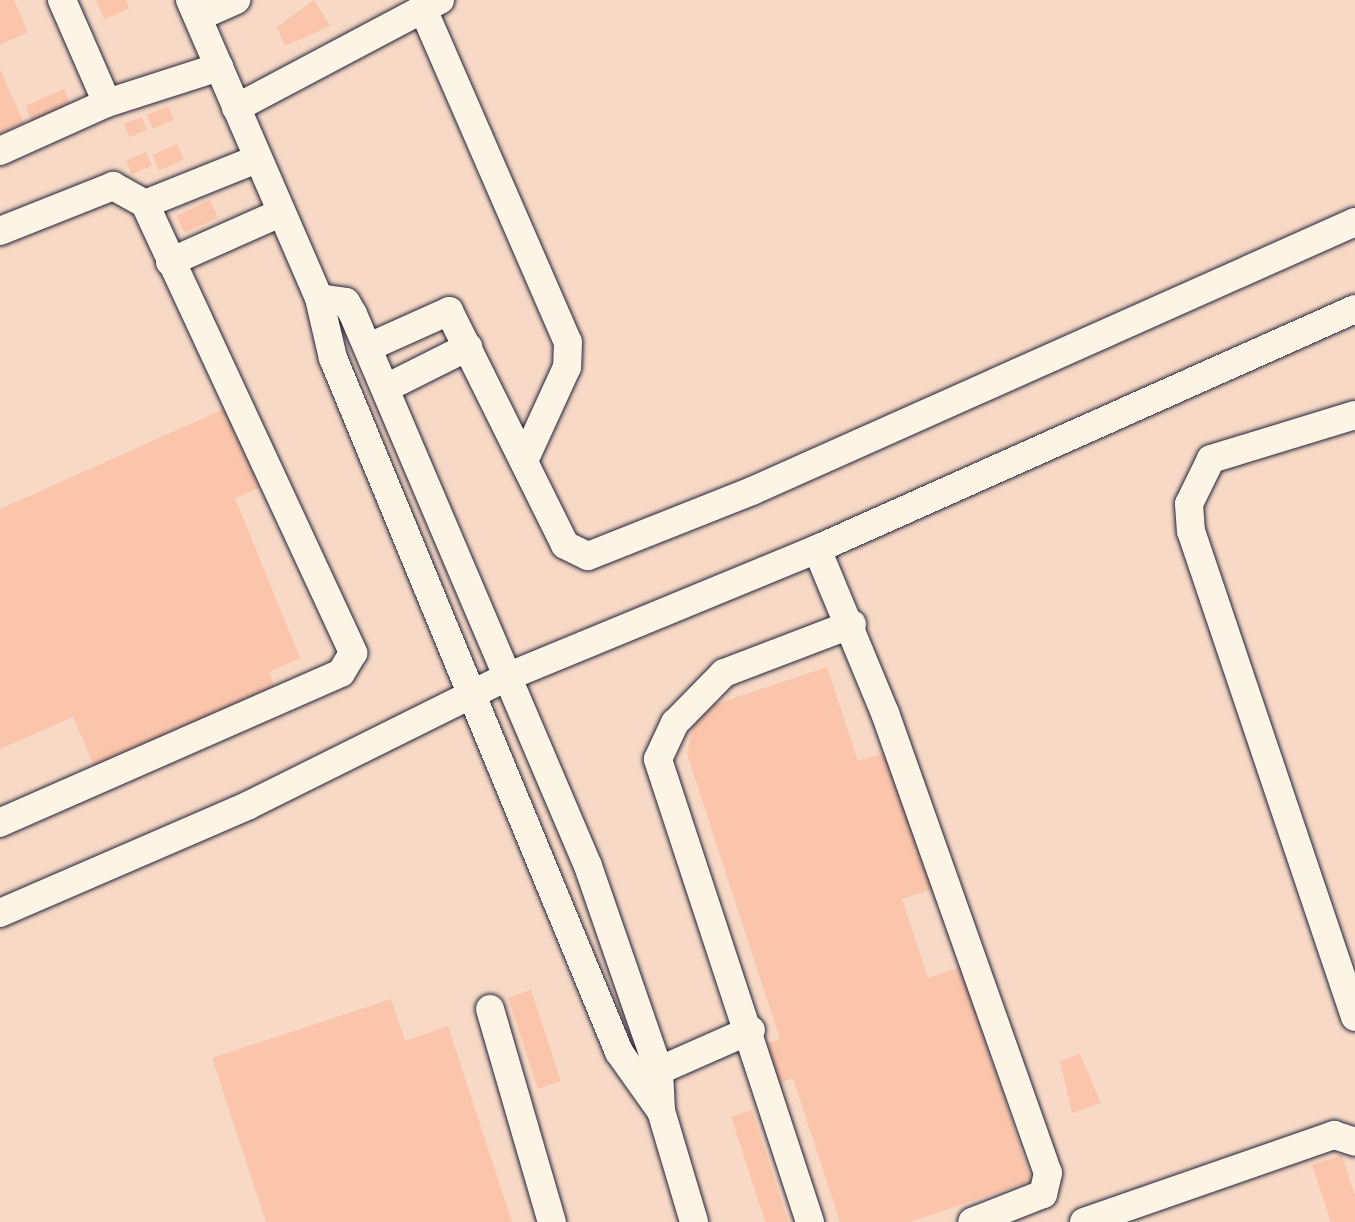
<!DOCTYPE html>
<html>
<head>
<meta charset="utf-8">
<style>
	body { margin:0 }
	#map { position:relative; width:1355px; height:1222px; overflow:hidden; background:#fbe7d4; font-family:Itim,sans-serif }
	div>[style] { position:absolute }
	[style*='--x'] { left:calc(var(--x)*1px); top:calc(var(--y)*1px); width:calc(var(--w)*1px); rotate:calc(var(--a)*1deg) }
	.built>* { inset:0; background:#f7d9c5; transform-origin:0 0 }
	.building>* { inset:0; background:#fac5ab; transform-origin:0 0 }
	.roads { filter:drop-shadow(0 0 2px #22223b) drop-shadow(0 0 2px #22223b) }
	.minor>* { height:28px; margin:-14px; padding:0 14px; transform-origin:14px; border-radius:14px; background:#fcf5e5 }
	span { translate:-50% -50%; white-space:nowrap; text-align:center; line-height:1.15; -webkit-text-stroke:6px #fcf5e5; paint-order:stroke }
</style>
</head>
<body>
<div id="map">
	<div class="built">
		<i style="left:0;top:0;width:1355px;height:1222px"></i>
	</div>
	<div class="building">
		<i style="clip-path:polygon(0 0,14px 0,28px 32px,0 45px)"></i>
		<i style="clip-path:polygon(96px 0,126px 0,129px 9px,104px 19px)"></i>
		<i style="clip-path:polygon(314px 0,330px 26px,285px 46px,277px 27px)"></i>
		<i style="clip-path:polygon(0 69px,24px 123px,0 134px)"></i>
		<i style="left:64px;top:89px;width:21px;height:42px;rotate:67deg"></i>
		<i style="left:168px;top:106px;width:15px;height:23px;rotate:67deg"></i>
		<i style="left:142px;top:117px;width:14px;height:19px;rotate:69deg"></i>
		<i style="left:177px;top:144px;width:17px;height:27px;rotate:66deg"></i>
		<i style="left:146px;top:152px;width:15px;height:22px;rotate:67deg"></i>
		<i style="left:210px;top:200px;width:19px;height:37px;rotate:65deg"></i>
		<i style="clip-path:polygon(224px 409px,259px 488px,235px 498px,300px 658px,269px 672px,276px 690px,96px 770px,73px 717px,0 749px,0 509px)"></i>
		<i style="clip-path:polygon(827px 667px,858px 761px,890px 751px,935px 888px,902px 899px,928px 978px,961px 967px,1031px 1181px,910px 1222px,840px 1222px,793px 1078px,776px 1084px,763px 1045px,780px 1039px,687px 754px,695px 718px,710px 706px)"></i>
		<i style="left:531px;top:990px;width:96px;height:24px;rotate:72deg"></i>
		<i style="clip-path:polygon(391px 999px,405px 1041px,448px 1026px,512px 1222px,266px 1222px,212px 1058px)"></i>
		<i style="clip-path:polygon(1080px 1054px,1101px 1103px,1072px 1113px,1060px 1061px)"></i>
		<i style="left:752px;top:1110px;width:118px;height:22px;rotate:72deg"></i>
		<i style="clip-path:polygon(1342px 1155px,1355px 1196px,1355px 1222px,1331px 1222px,1312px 1165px)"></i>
	</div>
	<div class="roads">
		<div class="minor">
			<i style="--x:62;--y:0;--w:112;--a:66.4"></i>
			<i style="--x:190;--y:0;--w:325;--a:66.6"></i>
			<i style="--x:319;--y:298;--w:62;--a:76.9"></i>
			<i style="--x:333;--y:358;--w:751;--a:67.6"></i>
			<i style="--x:619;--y:1052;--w:72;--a:54.6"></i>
			<i style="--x:423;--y:9;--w:363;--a:66.5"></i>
			<i style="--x:568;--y:342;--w:25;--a:92"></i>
			<i style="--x:567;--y:367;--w:103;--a:114.6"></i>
			<i style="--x:198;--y:17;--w:42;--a:-24.1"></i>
			<i style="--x:236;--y:108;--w:231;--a:-27.9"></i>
			<i style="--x:0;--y:151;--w:117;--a:-24.2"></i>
			<i style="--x:107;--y:103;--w:118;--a:-17.8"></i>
			<i style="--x:145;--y:204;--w:121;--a:-21.9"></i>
			<i style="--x:0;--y:231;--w:122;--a:-21.7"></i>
			<i style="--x:113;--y:186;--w:37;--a:29"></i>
			<i style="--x:145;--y:204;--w:495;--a:65.1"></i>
			<i style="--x:353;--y:653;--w:23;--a:121"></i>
			<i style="--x:341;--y:673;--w:373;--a:156.3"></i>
			<i style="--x:170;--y:262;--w:120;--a:-24"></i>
			<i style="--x:319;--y:298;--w:27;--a:8"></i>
			<i style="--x:346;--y:302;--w:14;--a:60"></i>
			<i style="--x:353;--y:314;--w:600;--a:66.94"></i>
			<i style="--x:588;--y:866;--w:217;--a:70.9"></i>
			<i style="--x:659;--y:1071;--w:40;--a:87.1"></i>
			<i style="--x:661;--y:1111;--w:116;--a:73.4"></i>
			<i style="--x:369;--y:347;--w:88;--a:-24.2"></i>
			<i style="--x:449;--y:311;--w:261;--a:63.6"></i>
			<i style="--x:565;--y:545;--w:25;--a:26"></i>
			<i style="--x:588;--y:556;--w:176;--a:-21.6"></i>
			<i style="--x:752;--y:491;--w:660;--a:-24.04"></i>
			<i style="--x:386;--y:388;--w:92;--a:-26.6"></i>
			<i style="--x:1355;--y:415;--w:151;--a:163"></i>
			<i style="--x:1211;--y:459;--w:50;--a:116.1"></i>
			<i style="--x:1189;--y:504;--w:27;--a:86"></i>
			<i style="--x:1191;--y:531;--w:513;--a:71.35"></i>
			<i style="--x:817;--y:549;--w:178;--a:67.5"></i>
			<i style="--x:885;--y:713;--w:488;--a:70.5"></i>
			<i style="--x:1048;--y:1173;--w:22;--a:103"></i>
			<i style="--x:1043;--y:1194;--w:76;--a:158.5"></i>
			<i style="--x:0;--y:913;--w:271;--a:-23.4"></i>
			<i style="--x:249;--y:805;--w:290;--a:-26.4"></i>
			<i style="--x:509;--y:676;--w:333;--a:-22.4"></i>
			<i style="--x:817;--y:549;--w:589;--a:-24.04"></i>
			<i style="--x:490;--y:1009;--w:222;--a:73.8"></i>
			<i style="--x:642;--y:1078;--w:119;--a:-23.8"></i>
			<i style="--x:810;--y:1222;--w:487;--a:-108.2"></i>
			<i style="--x:658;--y:759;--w:40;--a:-65"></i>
			<i style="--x:675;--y:723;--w:70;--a:-45.6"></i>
			<i style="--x:724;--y:673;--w:137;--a:-20.9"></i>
			<i style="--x:1084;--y:1222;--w:265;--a:-19.2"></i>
			<i style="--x:1334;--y:1135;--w:22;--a:18"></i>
		</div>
	</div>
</div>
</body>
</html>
